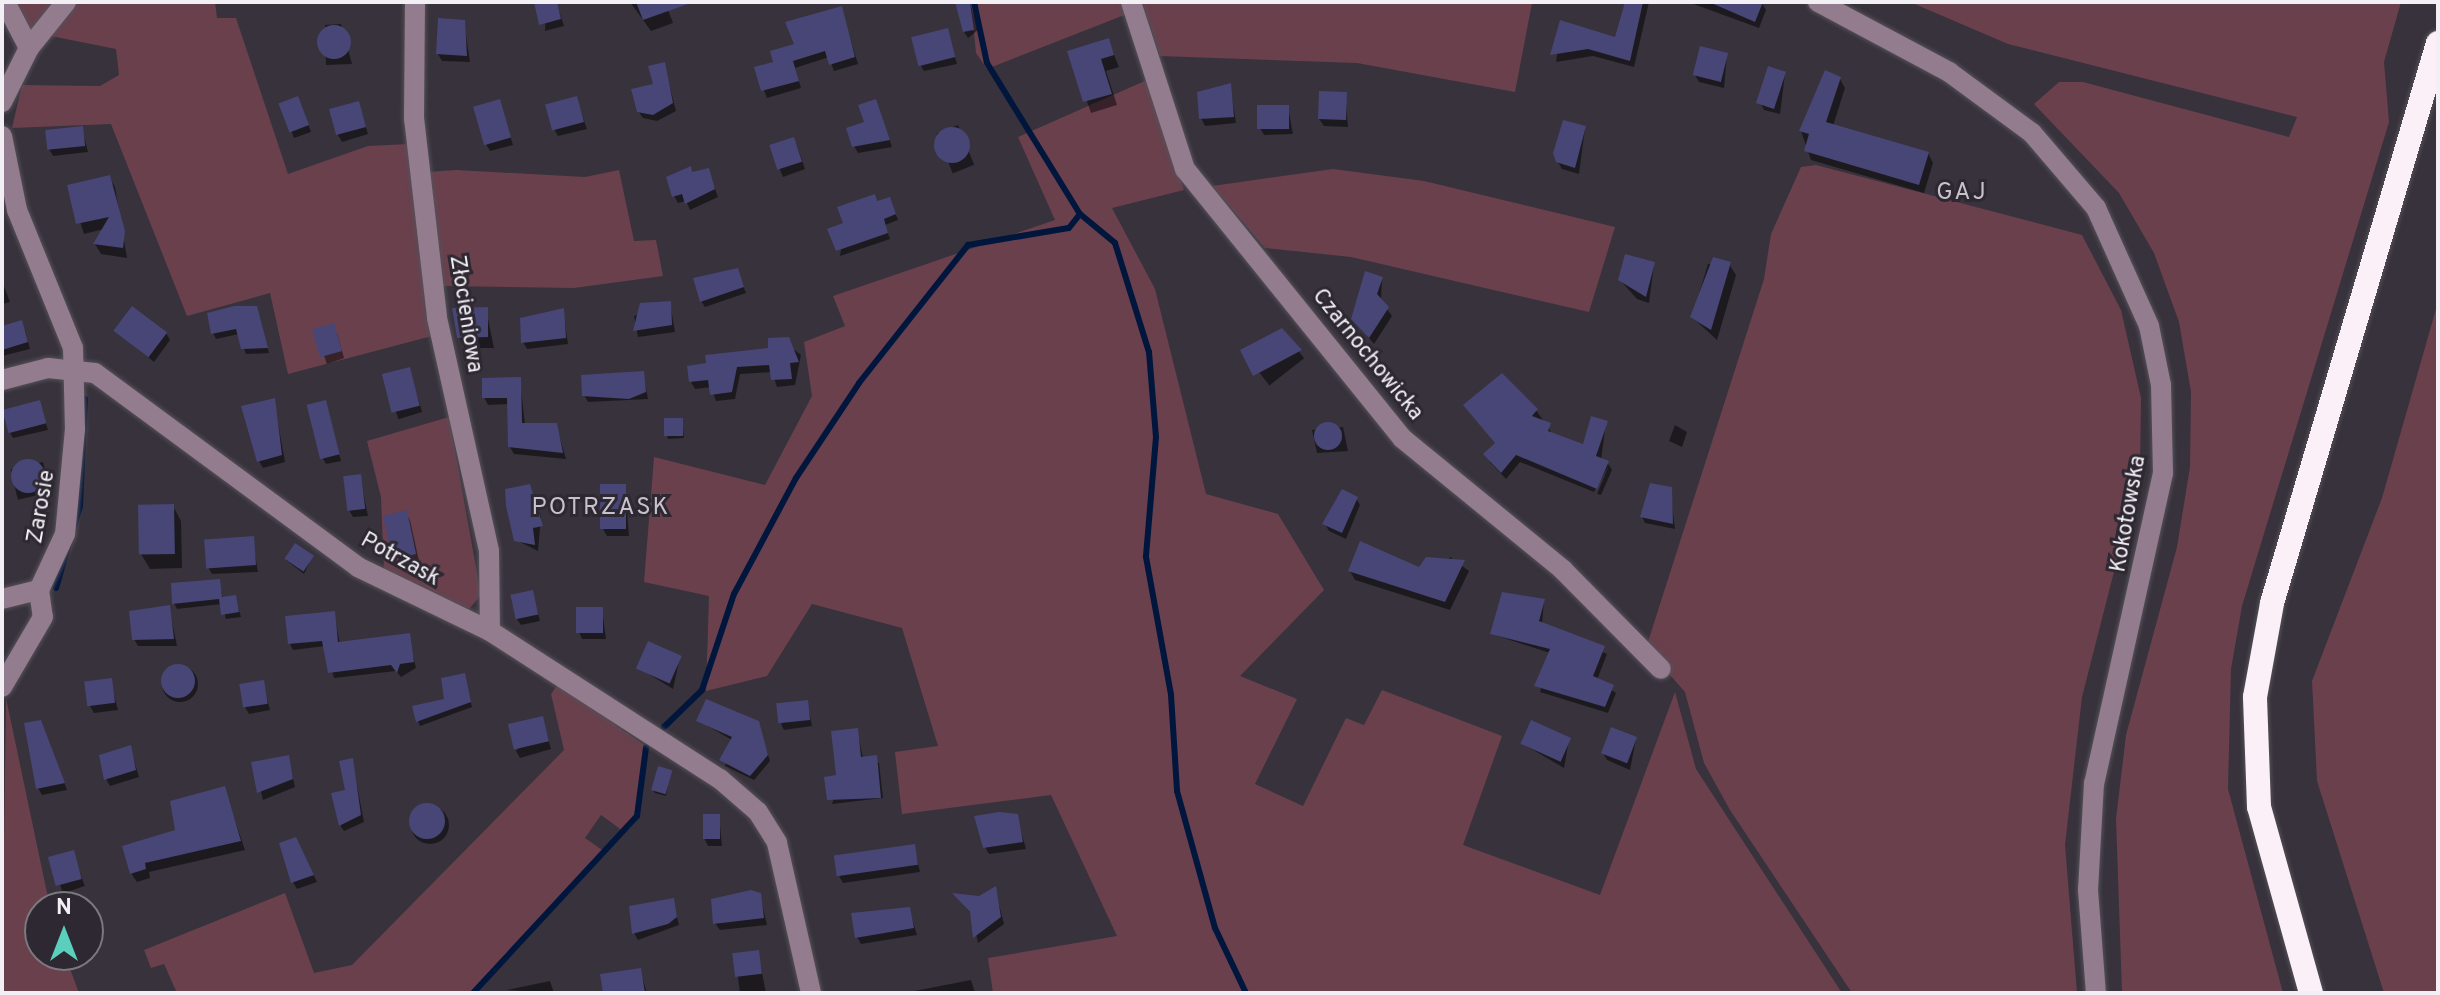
<!DOCTYPE html>
<html>
<head>
<meta charset="utf-8">
<style>
	body { margin:0 }
	#map { position:relative; width:2440px; height:995px; overflow:hidden; background:#37323b; font-family:Overpass,sans-serif }
	div>[style] { position:absolute }
	[style*='--x'] { left:calc(var(--x)*1px); top:calc(var(--y)*1px); width:calc(var(--w)*1px); rotate:calc(var(--a)*1deg) }
	.green>* { inset:0; background:#6a404d }
	.shadow>* { inset:0; background:#0007; transform-origin:0 0 }
	.round { border-radius:50% }
	.stream>* { height:6px; margin:-3px; padding:0 3px; transform-origin:3px; border-radius:3px; background:#00163d }
	.building>* { inset:0; background:#474676; transform-origin:0 0 }
	.roads { filter:drop-shadow(0 0 2px #555059) drop-shadow(0 0 2px #555059) }
	.minor>* { height:20px; margin:-10px; padding:0 10px; transform-origin:10px; border-radius:10px; background:#927c8d }
	.highway>* { height:24px; margin:-12px; padding:0 12px; transform-origin:12px; border-radius:12px; background:#fbf0f8 }
	span { translate:-50% -50%; white-space:nowrap; text-align:center; line-height:1.15; -webkit-text-stroke:6px #2d2831; paint-order:stroke }
	.street-label { font-size:22px; color:#f2eff5 }
	.neighbourhood-label { font-size:24px; color:#c7c1cc; letter-spacing:2px }
	.frame { position:absolute; inset:0; border:4px solid #f2eff5; pointer-events:none }
	.north { position:absolute; left:24px; top:891px; width:80px; height:80px; box-sizing:border-box; background:#2d2831; border:2px solid #7c787f; border-radius:50%; rotate:0deg; font-size:22px; font-weight:700; line-height:32px; text-align:center; color:#f2eff5 }
	.north::after { content:''; display:block; margin:auto; width:28px; height:36px; background:#5bcebc; clip-path:polygon(50% 0,100% 100%,50% 72%,0 100%) }
</style>
</head>
<body>
<div id="map">
	<div class="green">
		<i style="clip-path:polygon(13px 2px,215px 2px,217px 18px,236px 18px,288px 174px,368px 146px,408px 144px,432px 336px,288px 374px,270px 293px,187px 316px,111px 124px,12px 128px,22px 85px,100px 86px,119px 75px,116px 49px,31px 32px)"></i>
		<i style="clip-path:polygon(971px 2px,1122px 2px,1127px 14px,987px 69px,976px 53px)"></i>
		<i style="clip-path:polygon(1142px 2px,1406px 3px,1532px 3px,1515px 92px,1357px 63px,1160px 56px)"></i>
		<i style="clip-path:polygon(1910px 2px,2401px 2px,2384px 62px,2389px 122px,2242px 606px,2231px 669px,2228px 789px,2283px 993px,2122px 993px,2116px 819px,2126px 735px,2177px 547px,2190px 467px,2191px 392px,2179px 322px,2154px 253px,2119px 193px,2034px 104px,2059px 82px,2083px 82px,2289px 137px,2297px 117px,2008px 44px)"></i>
		<i style="clip-path:polygon(1147px 80px,1184px 190px,1112px 208px,1155px 289px,1206px 494px,1278px 514px,1324px 590px,1240px 676px,1297px 699px,1255px 784px,1303px 806px,1346px 718px,1364px 725px,1382px 690px,1502px 736px,1463px 845px,1600px 895px,1675px 692px,1696px 769px,1842px 993px,993px 993px,988px 958px,1117px 936px,1051px 795px,902px 814px,895px 752px,938px 746px,902px 628px,812px 604px,767px 676px,706px 691px,709px 596px,644px 582px,654px 457px,765px 485px,812px 396px,804px 342px,845px 326px,833px 296px,1055px 220px,1018px 137px)"></i>
		<i style="clip-path:polygon(1816px 165px,2082px 235px,2121px 310px,2141px 398px,2140px 470px,2082px 697px,2065px 845px,2077px 993px,1852px 993px,1730px 810px,1704px 763px,1685px 692px,1646px 648px,1764px 279px,1771px 234px,1801px 167px)"></i>
		<i style="clip-path:polygon(1333px 169px,1424px 181px,1615px 227px,1589px 312px,1351px 257px,1265px 248px,1212px 186px)"></i>
		<i style="clip-path:polygon(456px 170px,585px 177px,619px 170px,634px 241px,656px 240px,663px 276px,574px 288px,443px 286px,427px 172px)"></i>
		<i style="clip-path:polygon(2438px 302px,2438px 993px,2384px 993px,2317px 781px,2312px 681px,2382px 498px)"></i>
		<i style="clip-path:polygon(449px 417px,481px 595px,469px 609px,384px 570px,381px 497px,367px 441px)"></i>
		<i style="clip-path:polygon(558px 684px,644px 745px,635px 814px,623px 831px,601px 815px,585px 838px,605px 852px,476px 993px,177px 993px,164px 964px,151px 968px,144px 950px,285px 893px,314px 973px,352px 965px,564px 750px,551px 694px)"></i>
		<i style="clip-path:polygon(6px 698px,50px 907px,40px 907px,40px 955px,65px 955px,79px 993px,2px 993px)"></i>
	</div>
	<div class="shadow">
		<i style="clip-path:polygon(546px 2px,556px 2px,564px 26px,545px 31px)"></i>
		<i style="clip-path:polygon(630px 2px,665px 2px,673px 23px,651px 31px)"></i>
		<i style="clip-path:polygon(970px 2px,978px 30px,968px 38px,964px 32px)"></i>
		<i style="clip-path:polygon(1627px 2px,1649px 2px,1634px 67px,1593px 56px,1556px 62px,1562px 23px,1616px 39px)"></i>
		<i style="clip-path:polygon(1688px 2px,1761px 2px,1766px 10px,1759px 28px)"></i>
		<i style="clip-path:polygon(841px 9px,858px 64px,834px 71px,829px 57px,795px 68px,801px 88px,767px 98px,756px 69px,775px 63px)"></i>
		<i style="clip-path:polygon(464px 22px,470px 62px,442px 61px,438px 54px)"></i>
		<i style="clip-path:polygon(341px 24px,352px 64px,326px 65px,325px 25px)"></i>
		<i style="clip-path:polygon(947px 30px,957px 64px,924px 71px,920px 64px)"></i>
		<i style="clip-path:polygon(1108px 40px,1119px 67px,1106px 71px,1117px 105px,1091px 113px,1070px 52px)"></i>
		<i style="clip-path:polygon(1727px 55px,1724px 88px,1699px 82px,1695px 75px)"></i>
		<i style="clip-path:polygon(664px 64px,676px 111px,657px 121px,643px 118px,638px 111px)"></i>
		<i style="clip-path:polygon(1785px 74px,1780px 114px,1764px 110px,1760px 102px)"></i>
		<i style="clip-path:polygon(1840px 79px,1845px 88px,1833px 126px,1928px 153px,1933px 163px,1924px 193px,1811px 160px,1801px 131px)"></i>
		<i style="clip-path:polygon(1230px 85px,1236px 123px,1205px 126px,1201px 118px)"></i>
		<i style="clip-path:polygon(1345px 94px,1348px 127px,1324px 126px,1319px 119px)"></i>
		<i style="clip-path:polygon(576px 98px,587px 129px,558px 136px,554px 129px)"></i>
		<i style="clip-path:polygon(499px 101px,513px 145px,490px 151px,486px 144px)"></i>
		<i style="clip-path:polygon(876px 101px,892px 147px,858px 153px,854px 146px)"></i>
		<i style="clip-path:polygon(358px 103px,368px 134px,342px 142px,338px 135px)"></i>
		<i style="clip-path:polygon(281px 104px,301px 105px,311px 132px,294px 138px)"></i>
		<i style="clip-path:polygon(1288px 107px,1293px 134px,1264px 135px,1260px 128px)"></i>
		<i style="left:958px;top:125px;width:43px;height:23px;rotate:68deg"></i>
		<i style="clip-path:polygon(1585px 128px,1579px 174px,1562px 169px,1558px 162px)"></i>
		<i style="clip-path:polygon(82px 129px,88px 152px,53px 156px,49px 149px)"></i>
		<i style="clip-path:polygon(797px 146px,805px 169px,783px 177px,771px 147px)"></i>
		<i style="clip-path:polygon(708px 170px,718px 197px,690px 210px,686px 201px,678px 203px,674px 196px)"></i>
		<i style="clip-path:polygon(109px 177px,115px 187px,127px 258px,101px 254px,95px 244px,104px 229px,84px 234px,69px 186px)"></i>
		<i style="clip-path:polygon(890px 199px,898px 220px,885px 225px,890px 239px,840px 256px,845px 224px)"></i>
		<i style="clip-path:polygon(1654px 264px,1649px 303px,1637px 299px,1620px 280px)"></i>
		<i style="clip-path:polygon(1708px 264px,1729px 264px,1736px 275px,1717px 340px,1692px 317px)"></i>
		<i style="clip-path:polygon(737px 270px,746px 293px,705px 307px,701px 301px)"></i>
		<i style="clip-path:polygon(1382px 279px,1381px 301px,1392px 316px,1374px 344px,1353px 319px)"></i>
		<i style="clip-path:polygon(2px 281px,10px 302px,2px 304px)"></i>
		<i style="clip-path:polygon(670px 303px,675px 332px,638px 337px,634px 316px)"></i>
		<i style="clip-path:polygon(256px 308px,269px 353px,246px 354px,239px 334px,216px 339px,213px 333px)"></i>
		<i style="clip-path:polygon(486px 309px,494px 348px,465px 348px,459px 337px)"></i>
		<i style="clip-path:polygon(563px 311px,568px 344px,527px 349px,523px 342px)"></i>
		<i style="clip-path:polygon(2px 327px,25px 330px,30px 349px,2px 356px)"></i>
		<i style="left:1282px;top:330px;width:36px;height:44px;rotate:52deg"></i>
		<i style="clip-path:polygon(117px 331px,166px 333px,170px 340px,154px 362px)"></i>
		<i style="clip-path:polygon(315px 331px,337px 333px,344px 358px,327px 364px)"></i>
		<i style="clip-path:polygon(792px 348px,801px 355px,795px 385px,777px 387px,772px 372px,740px 374px,735px 399px,716px 401px,711px 387px,695px 389px,691px 382px,689px 367px)"></i>
		<i style="left:409px;top:369px;width:45px;height:25px;rotate:73deg"></i>
		<i style="clip-path:polygon(643px 373px,648px 399px,588px 402px,584px 395px)"></i>
		<i style="clip-path:polygon(520px 379px,525px 425px,556px 425px,566px 459px,514px 454px,510px 447px,509px 404px,488px 405px,484px 397px)"></i>
		<i style="clip-path:polygon(274px 401px,285px 462px,263px 468px,259px 461px)"></i>
		<i style="clip-path:polygon(325px 402px,341px 461px,326px 464px,322px 457px)"></i>
		<i style="clip-path:polygon(39px 403px,48px 430px,13px 438px,9px 431px)"></i>
		<i style="clip-path:polygon(1536px 410px,1553px 435px,1584px 447px,1606px 423px,1601px 460px,1609px 465px,1594px 492px,1520px 462px,1506px 479px,1490px 462px,1486px 454px)"></i>
		<i style="clip-path:polygon(682px 420px,684px 438px,668px 439px,667px 436px)"></i>
		<i style="clip-path:polygon(1675px 425px,1687px 432px,1682px 447px,1669px 441px)"></i>
		<i style="clip-path:polygon(1343px 427px,1348px 451px,1317px 453px,1312px 430px)"></i>
		<i style="left:43px;top:462px;width:31px;height:33px;rotate:77deg"></i>
		<i style="clip-path:polygon(1609px 465px,1612px 470px,1601px 495px,1597px 494px)"></i>
		<i style="clip-path:polygon(360px 476px,368px 516px,353px 517px,349px 510px)"></i>
		<i style="clip-path:polygon(529px 486px,541px 517px,538px 551px,516px 540px)"></i>
		<i style="clip-path:polygon(625px 486px,629px 536px,607px 536px,603px 529px)"></i>
		<i style="clip-path:polygon(1670px 488px,1675px 529px,1645px 523px,1642px 517px)"></i>
		<i style="clip-path:polygon(1356px 498px,1360px 505px,1346px 539px,1329px 531px,1325px 524px)"></i>
		<i style="clip-path:polygon(173px 506px,181px 521px,182px 568px,150px 569px,141px 554px)"></i>
		<i style="clip-path:polygon(406px 513px,410px 520px,419px 561px,393px 551px)"></i>
		<i style="clip-path:polygon(252px 538px,258px 572px,212px 574px,208px 567px)"></i>
		<i style="clip-path:polygon(312px 557px,304px 574px,286px 560px)"></i>
		<i style="clip-path:polygon(1450px 557px,1469px 571px,1450px 610px,1355px 580px,1350px 571px,1446px 566px)"></i>
		<i style="clip-path:polygon(219px 581px,223px 599px,235px 597px,241px 617px,226px 619px,222px 604px,177px 609px,174px 603px)"></i>
		<i style="clip-path:polygon(532px 592px,540px 621px,521px 625px,516px 618px)"></i>
		<i style="clip-path:polygon(1544px 601px,1542px 624px,1607px 654px,1597px 680px,1616px 693px,1608px 713px,1540px 692px,1550px 653px,1492px 634px)"></i>
		<i style="clip-path:polygon(169px 607px,177px 646px,138px 646px,134px 639px)"></i>
		<i style="clip-path:polygon(602px 609px,606px 639px,582px 639px,579px 632px)"></i>
		<i style="clip-path:polygon(334px 613px,340px 644px,408px 635px,416px 668px,401px 677px,396px 671px,334px 678px,325px 646px,293px 650px,290px 644px)"></i>
		<i style="clip-path:polygon(680px 657px,673px 689px,642px 670px)"></i>
		<i class="round" style="left:162px;top:666px;width:36px;height:36px"></i>
		<i style="clip-path:polygon(464px 675px,472px 707px,420px 726px,418px 721px,446px 701px)"></i>
		<i style="clip-path:polygon(110px 680px,118px 710px,94px 713px,90px 706px)"></i>
		<i style="clip-path:polygon(263px 682px,270px 710px,249px 714px,245px 707px)"></i>
		<i style="clip-path:polygon(807px 702px,812px 726px,784px 730px,781px 724px)"></i>
		<i style="clip-path:polygon(542px 718px,551px 749px,520px 758px,516px 751px)"></i>
		<i style="clip-path:polygon(699px 721px,758px 723px,770px 761px,754px 780px,725px 766px,732px 740px)"></i>
		<i style="clip-path:polygon(44px 729px,67px 790px,42px 795px,38px 788px)"></i>
		<i style="clip-path:polygon(857px 730px,863px 758px,879px 763px,883px 798px,832px 804px)"></i>
		<i style="clip-path:polygon(1636px 739px,1630px 770px,1607px 760px,1603px 753px)"></i>
		<i style="clip-path:polygon(1569px 740px,1564px 768px,1523px 744px)"></i>
		<i style="clip-path:polygon(130px 747px,139px 777px,110px 786px,106px 779px)"></i>
		<i style="clip-path:polygon(288px 757px,295px 787px,263px 800px,254px 763px)"></i>
		<i style="clip-path:polygon(352px 760px,364px 822px,344px 831px,340px 825px)"></i>
		<i style="clip-path:polygon(670px 772px,666px 796px,655px 793px,653px 790px)"></i>
		<i style="clip-path:polygon(224px 788px,245px 850px,149px 872px,150px 878px,137px 882px,131px 873px,177px 831px,172px 802px)"></i>
		<i class="round" style="left:411px;top:806px;width:38px;height:38px"></i>
		<i style="clip-path:polygon(719px 816px,722px 846px,708px 846px,704px 838px)"></i>
		<i style="clip-path:polygon(1017px 817px,1026px 849px,989px 854px,985px 847px)"></i>
		<i style="clip-path:polygon(914px 846px,920px 872px,843px 883px,839px 876px)"></i>
		<i style="clip-path:polygon(300px 847px,317px 882px,297px 889px,293px 882px)"></i>
		<i style="left:73px;top:852px;width:36px;height:23px;rotate:71deg"></i>
		<i style="clip-path:polygon(995px 889px,1004px 924px,978px 943px,972px 915px,955px 895px,980px 898px)"></i>
		<i style="clip-path:polygon(760px 895px,767px 925px,720px 930px,715px 923px)"></i>
		<i style="clip-path:polygon(673px 901px,679px 925px,638px 940px,634px 933px)"></i>
		<i style="clip-path:polygon(909px 909px,917px 935px,861px 944px,857px 937px)"></i>
		<i style="clip-path:polygon(758px 952px,766px 993px,740px 993px,735px 955px)"></i>
		<i style="clip-path:polygon(640px 970px,647px 993px,605px 993px)"></i>
		<i style="clip-path:polygon(971px 980px,975px 993px,904px 993px)"></i>
		<i style="clip-path:polygon(550px 981px,554px 993px,507px 990px)"></i>
	</div>
	<div class="stream">
		<i style="--x:974;--y:2;--w:62;--a:78"></i>
		<i style="--x:987;--y:63;--w:177;--a:58.4"></i>
		<i style="--x:1080;--y:214;--w:45;--a:39.6"></i>
		<i style="--x:1115;--y:243;--w:114;--a:72.7"></i>
		<i style="--x:1149;--y:352;--w:85;--a:85.3"></i>
		<i style="--x:1156;--y:437;--w:120;--a:94.8"></i>
		<i style="--x:1146;--y:557;--w:140;--a:79.7"></i>
		<i style="--x:1171;--y:695;--w:96;--a:86.4"></i>
		<i style="--x:1177;--y:791;--w:142;--a:74.5"></i>
		<i style="--x:1215;--y:928;--w:72;--a:64.5"></i>
		<i style="--x:56;--y:588;--w:85;--a:-73.7"></i>
		<i style="--x:80;--y:506;--w:107;--a:-87.3"></i>
		<i style="--x:664;--y:727;--w:53;--a:-44.2"></i>
		<i style="--x:702;--y:690;--w:101;--a:-71.6"></i>
		<i style="--x:734;--y:594;--w:132;--a:-61.9"></i>
		<i style="--x:796;--y:478;--w:114;--a:-56.4"></i>
		<i style="--x:859;--y:383;--w:176;--a:-51.7"></i>
		<i style="--x:968;--y:245;--w:102;--a:-9.6"></i>
		<i style="--x:1069;--y:228;--w:18;--a:-52"></i>
		<i style="--x:473;--y:993;--w:241;--a:-47.2"></i>
		<i style="--x:637;--y:816;--w:69;--a:-82.5"></i>
	</div>
	<div class="building">
		<i style="clip-path:polygon(534px 2px,557px 2px,561px 19px,539px 25px)"></i>
		<i style="clip-path:polygon(636px 2px,688px 2px,688px 4px,643px 20px)"></i>
		<i style="clip-path:polygon(955px 2px,970px 2px,974px 30px,963px 32px)"></i>
		<i style="clip-path:polygon(1625px 2px,1643px 2px,1630px 61px,1588px 49px,1550px 55px,1560px 20px,1615px 37px)"></i>
		<i style="clip-path:polygon(1709px 2px,1763px 2px,1755px 22px)"></i>
		<i style="clip-path:polygon(842px 6px,855px 57px,829px 65px,825px 51px,793px 61px,799px 81px,761px 91px,754px 67px,773px 62px,770px 51px,794px 44px,785px 22px)"></i>
		<i style="clip-path:polygon(438px 18px,465px 20px,467px 56px,436px 54px)"></i>
		<i class="round" style="left:317px;top:25px;width:34px;height:34px"></i>
		<i style="left:948px;top:28px;width:30px;height:38px;rotate:76deg"></i>
		<i style="clip-path:polygon(1109px 38px,1114px 55px,1101px 59px,1112px 94px,1083px 102px,1067px 51px)"></i>
		<i style="left:1700px;top:46px;width:29px;height:30px;rotate:14deg"></i>
		<i style="clip-path:polygon(665px 62px,673px 103px,653px 115px,637px 112px,631px 89px,653px 84px,648px 66px)"></i>
		<i style="left:1768px;top:66px;width:19px;height:39px;rotate:18deg"></i>
		<i style="clip-path:polygon(1825px 70px,1841px 77px,1826px 122px,1929px 152px,1919px 185px,1804px 151px,1809px 134px,1799px 131px)"></i>
		<i style="clip-path:polygon(1231px 83px,1234px 117px,1199px 119px,1197px 92px)"></i>
		<i style="left:1319px;top:91px;width:28px;height:28px;rotate:2deg"></i>
		<i style="left:298px;top:96px;width:31px;height:21px;rotate:69deg"></i>
		<i style="left:577px;top:96px;width:27px;height:33px;rotate:75deg"></i>
		<i style="left:500px;top:99px;width:40px;height:28px;rotate:74deg"></i>
		<i style="clip-path:polygon(876px 99px,890px 140px,852px 147px,846px 128px,864px 122px,858px 105px)"></i>
		<i style="left:359px;top:101px;width:27px;height:31px;rotate:75deg"></i>
		<i style="left:1257px;top:105px;width:32px;height:24px"></i>
		<i style="clip-path:polygon(1563px 120px,1586px 126px,1575px 168px,1556px 162px,1553px 153px)"></i>
		<i style="left:83px;top:126px;width:20px;height:38px;rotate:84deg"></i>
		<i class="round" style="left:934px;top:127px;width:36px;height:36px"></i>
		<i style="left:794px;top:137px;width:26px;height:26px;rotate:72deg"></i>
		<i style="clip-path:polygon(691px 166px,692px 172px,709px 168px,715px 189px,685px 204px,682px 194px,672px 197px,666px 177px)"></i>
		<i style="clip-path:polygon(110px 175px,125px 231px,123px 248px,93px 244px,109px 217px,76px 224px,67px 185px)"></i>
		<i style="clip-path:polygon(875px 194px,877px 201px,890px 197px,896px 214px,884px 219px,888px 233px,836px 251px,827px 229px,843px 223px,837px 207px)"></i>
		<i style="clip-path:polygon(1625px 254px,1655px 262px,1646px 297px,1618px 280px)"></i>
		<i style="clip-path:polygon(1713px 257px,1731px 262px,1711px 330px,1690px 317px)"></i>
		<i style="clip-path:polygon(738px 268px,744px 287px,700px 302px,693px 278px)"></i>
		<i style="clip-path:polygon(1365px 271px,1383px 277px,1377px 294px,1389px 307px,1369px 338px,1351px 319px)"></i>
		<i style="clip-path:polygon(671px 301px,672px 325px,633px 331px,640px 303px)"></i>
		<i style="left:132px;top:306px;width:44px;height:31px;rotate:37deg"></i>
		<i style="clip-path:polygon(234px 306px,257px 306px,268px 348px,241px 349px,236px 329px,211px 334px,207px 313px)"></i>
		<i style="clip-path:polygon(488px 307px,488px 337px,457px 338px,452px 308px)"></i>
		<i style="clip-path:polygon(564px 308px,566px 338px,521px 343px,520px 318px)"></i>
		<i style="clip-path:polygon(22px 320px,28px 342px,2px 350px,2px 326px)"></i>
		<i style="left:334px;top:323px;width:29px;height:23px;rotate:74deg"></i>
		<i style="clip-path:polygon(1282px 328px,1302px 350px,1253px 376px,1240px 350px)"></i>
		<i style="clip-path:polygon(789px 337px,799px 362px,790px 363px,792px 379px,771px 380px,769px 365px,737px 367px,732px 392px,710px 395px,708px 380px,689px 382px,687px 366px,706px 363px,705px 355px,768px 348px,768px 338px)"></i>
		<i style="left:410px;top:367px;width:40px;height:29px;rotate:76deg"></i>
		<i style="clip-path:polygon(644px 371px,646px 392px,629px 399px,582px 396px,581px 375px)"></i>
		<i style="clip-path:polygon(1502px 373px,1538px 409px,1532px 416px,1551px 423px,1548px 431px,1583px 444px,1591px 416px,1608px 421px,1596px 456px,1609px 461px,1597px 489px,1516px 455px,1501px 473px,1483px 454px,1495px 443px,1463px 405px)"></i>
		<i style="clip-path:polygon(521px 377px,522px 423px,557px 423px,563px 453px,508px 447px,507px 398px,482px 398px,482px 378px)"></i>
		<i style="clip-path:polygon(275px 398px,282px 455px,257px 462px,241px 406px)"></i>
		<i style="left:40px;top:400px;width:24px;height:39px;rotate:75deg"></i>
		<i style="left:326px;top:400px;width:56px;height:20px;rotate:76deg"></i>
		<i style="left:664px;top:418px;width:19px;height:18px"></i>
		<i class="round" style="left:1314px;top:422px;width:28px;height:28px"></i>
		<i class="round" style="left:11px;top:459px;width:34px;height:34px"></i>
		<i style="left:361px;top:474px;width:35px;height:18px;rotate:83deg"></i>
		<i style="clip-path:polygon(1650px 483px,1672px 487px,1673px 524px,1640px 517px)"></i>
		<i style="clip-path:polygon(530px 484px,543px 526px,533px 528px,535px 545px,514px 541px,506px 506px,505px 489px)"></i>
		<i style="left:600px;top:484px;width:26px;height:45px"></i>
		<i style="clip-path:polygon(1342px 489px,1358px 497px,1342px 533px,1322px 524px)"></i>
		<i style="left:174px;top:504px;width:50px;height:36px;rotate:89deg"></i>
		<i style="clip-path:polygon(407px 510px,416px 554px,400px 558px,391px 552px,383px 516px)"></i>
		<i style="left:254px;top:536px;width:29px;height:50px;rotate:86deg"></i>
		<i style="clip-path:polygon(1360px 541px,1419px 567px,1426px 557px,1465px 560px,1445px 602px,1348px 571px)"></i>
		<i style="left:295px;top:543px;width:23px;height:19px;rotate:34deg"></i>
		<i style="clip-path:polygon(220px 579px,222px 597px,236px 595px,239px 612px,221px 615px,219px 599px,172px 604px,171px 583px)"></i>
		<i style="left:533px;top:590px;width:25px;height:23px;rotate:78deg"></i>
		<i style="clip-path:polygon(1502px 592px,1545px 599px,1539px 621px,1605px 646px,1593px 676px,1614px 685px,1605px 707px,1534px 686px,1550px 649px,1490px 634px)"></i>
		<i style="clip-path:polygon(170px 605px,174px 639px,132px 640px,129px 611px)"></i>
		<i style="left:576px;top:607px;width:27px;height:26px"></i>
		<i style="clip-path:polygon(335px 611px,338px 642px,410px 633px,414px 662px,400px 664px,397px 673px,391px 665px,328px 673px,322px 641px,288px 644px,285px 616px)"></i>
		<i style="left:648px;top:641px;width:37px;height:30px;rotate:24deg"></i>
		<i class="round" style="left:161px;top:664px;width:34px;height:34px"></i>
		<i style="clip-path:polygon(465px 673px,471px 702px,416px 722px,412px 706px,444px 699px,441px 678px)"></i>
		<i style="left:112px;top:678px;width:25px;height:28px;rotate:83deg"></i>
		<i style="left:264px;top:680px;width:24px;height:25px;rotate:81deg"></i>
		<i style="clip-path:polygon(706px 699px,759px 721px,768px 755px,750px 776px,719px 760px,732px 737px,696px 721px)"></i>
		<i style="left:808px;top:700px;width:20px;height:32px;rotate:84deg"></i>
		<i style="left:543px;top:716px;width:26px;height:36px;rotate:77deg"></i>
		<i style="clip-path:polygon(41px 720px,65px 783px,36px 789px,24px 723px)"></i>
		<i style="left:1531px;top:720px;width:44px;height:26px;rotate:24deg"></i>
		<i style="left:1611px;top:727px;width:28px;height:28px;rotate:21deg"></i>
		<i style="clip-path:polygon(858px 728px,861px 757px,877px 755px,881px 798px,827px 800px,824px 777px,836px 775px,831px 731px)"></i>
		<i style="clip-path:polygon(131px 745px,136px 770px,104px 780px,99px 755px)"></i>
		<i style="clip-path:polygon(289px 755px,293px 779px,257px 793px,251px 762px)"></i>
		<i style="clip-path:polygon(353px 758px,361px 815px,339px 826px,331px 793px,345px 790px,339px 761px)"></i>
		<i style="left:658px;top:766px;width:15px;height:25px;rotate:16deg"></i>
		<i style="clip-path:polygon(225px 786px,241px 841px,145px 863px,146px 869px,130px 874px,122px 846px,175px 830px,170px 801px)"></i>
		<i class="round" style="left:409px;top:803px;width:36px;height:36px"></i>
		<i style="clip-path:polygon(999px 812px,1018px 814px,1023px 842px,983px 848px,974px 816px)"></i>
		<i style="left:703px;top:814px;width:17px;height:25px"></i>
		<i style="clip-path:polygon(296px 837px,314px 875px,291px 883px,279px 843px)"></i>
		<i style="left:915px;top:844px;width:21px;height:82px;rotate:82deg"></i>
		<i style="left:74px;top:850px;width:30px;height:27px;rotate:75deg"></i>
		<i style="clip-path:polygon(996px 886px,1001px 917px,973px 938px,970px 912px,952px 893px,979px 896px)"></i>
		<i style="clip-path:polygon(751px 890px,761px 893px,764px 918px,713px 924px,711px 899px)"></i>
		<i style="clip-path:polygon(674px 898px,677px 917px,668px 924px,632px 934px,629px 906px)"></i>
		<i style="clip-path:polygon(910px 907px,914px 928px,855px 938px,851px 913px)"></i>
		<i style="left:759px;top:950px;width:24px;height:27px;rotate:83deg"></i>
		<i style="clip-path:polygon(641px 968px,645px 993px,603px 993px,600px 974px)"></i>
	</div>
	<div class="roads">
		<div class="minor">
			<i style="--x:5;--y:2;--w:52;--a:62.4"></i>
			<i style="--x:415;--y:2;--w:116;--a:90.5"></i>
			<i style="--x:414;--y:118;--w:201;--a:83.4"></i>
			<i style="--x:437;--y:318;--w:239;--a:77.4"></i>
			<i style="--x:489;--y:551;--w:80;--a:89.3"></i>
			<i style="--x:1131;--y:2;--w:176;--a:72.1"></i>
			<i style="--x:1185;--y:169;--w:346;--a:51.1"></i>
			<i style="--x:1402;--y:438;--w:208;--a:39.3"></i>
			<i style="--x:1563;--y:570;--w:139;--a:45.3"></i>
			<i style="--x:1818;--y:2;--w:149;--a:28.1"></i>
			<i style="--x:1949;--y:72;--w:103;--a:36.3"></i>
			<i style="--x:2032;--y:133;--w:99;--a:49.5"></i>
			<i style="--x:2096;--y:208;--w:129;--a:65.8"></i>
			<i style="--x:2149;--y:326;--w:60;--a:78.5"></i>
			<i style="--x:2161;--y:385;--w:88;--a:88.7"></i>
			<i style="--x:2163;--y:473;--w:318;--a:102.5"></i>
			<i style="--x:2094;--y:783;--w:107;--a:93.2"></i>
			<i style="--x:2088;--y:890;--w:103;--a:85.6"></i>
			<i style="--x:2;--y:102;--w:60;--a:-63.4"></i>
			<i style="--x:29;--y:48;--w:59;--a:-51.2"></i>
			<i style="--x:2;--y:136;--w:76;--a:78.5"></i>
			<i style="--x:17;--y:210;--w:149;--a:67.9"></i>
			<i style="--x:73;--y:348;--w:81;--a:88.6"></i>
			<i style="--x:75;--y:429;--w:105;--a:95.4"></i>
			<i style="--x:65;--y:534;--w:62;--a:114.9"></i>
			<i style="--x:39;--y:590;--w:27;--a:82"></i>
			<i style="--x:43;--y:617;--w:81;--a:120.4"></i>
			<i style="--x:2;--y:380;--w:48;--a:-14.6"></i>
			<i style="--x:48;--y:368;--w:47;--a:6.1"></i>
			<i style="--x:95;--y:373;--w:327;--a:36.4"></i>
			<i style="--x:358;--y:567;--w:147;--a:25.9"></i>
			<i style="--x:490;--y:631;--w:274;--a:32.8"></i>
			<i style="--x:720;--y:779;--w:50;--a:41"></i>
			<i style="--x:758;--y:812;--w:36;--a:58"></i>
			<i style="--x:777;--y:843;--w:154;--a:77.2"></i>
			<i style="--x:2;--y:599;--w:38;--a:-14"></i>
		</div>
		<div class="highway">
			<i style="--x:2311;--y:993;--w:193;--a:-105.6"></i>
			<i style="--x:2259;--y:807;--w:110;--a:-92.1"></i>
			<i style="--x:2255;--y:697;--w:96;--a:-79.7"></i>
			<i style="--x:2272;--y:603;--w:584;--a:-73.49"></i>
		</div>
	</div>
	<div class="street-label">
		<span style="left:465px;top:314px;rotate:81deg">Złocieniowa</span>
		<span style="left:1367px;top:355px;rotate:51deg">Czarnochowicka</span>
		<span style="left:42px;top:507px;rotate:-80deg">Zarosie</span>
		<span style="left:2129px;top:514px;rotate:-80deg">Kokotowska</span>
		<span style="left:400px;top:560px;rotate:29deg">Potrzask</span>
	</div>
	<div class="neighbourhood-label">
		<span style="left:1962px;top:194px">GAJ</span>
		<span style="left:601px;top:509px">POTRZASK</span>
	</div>
	<div class="frame"></div>
	<div class="north">N</div>
</div>
</body>
</html>
